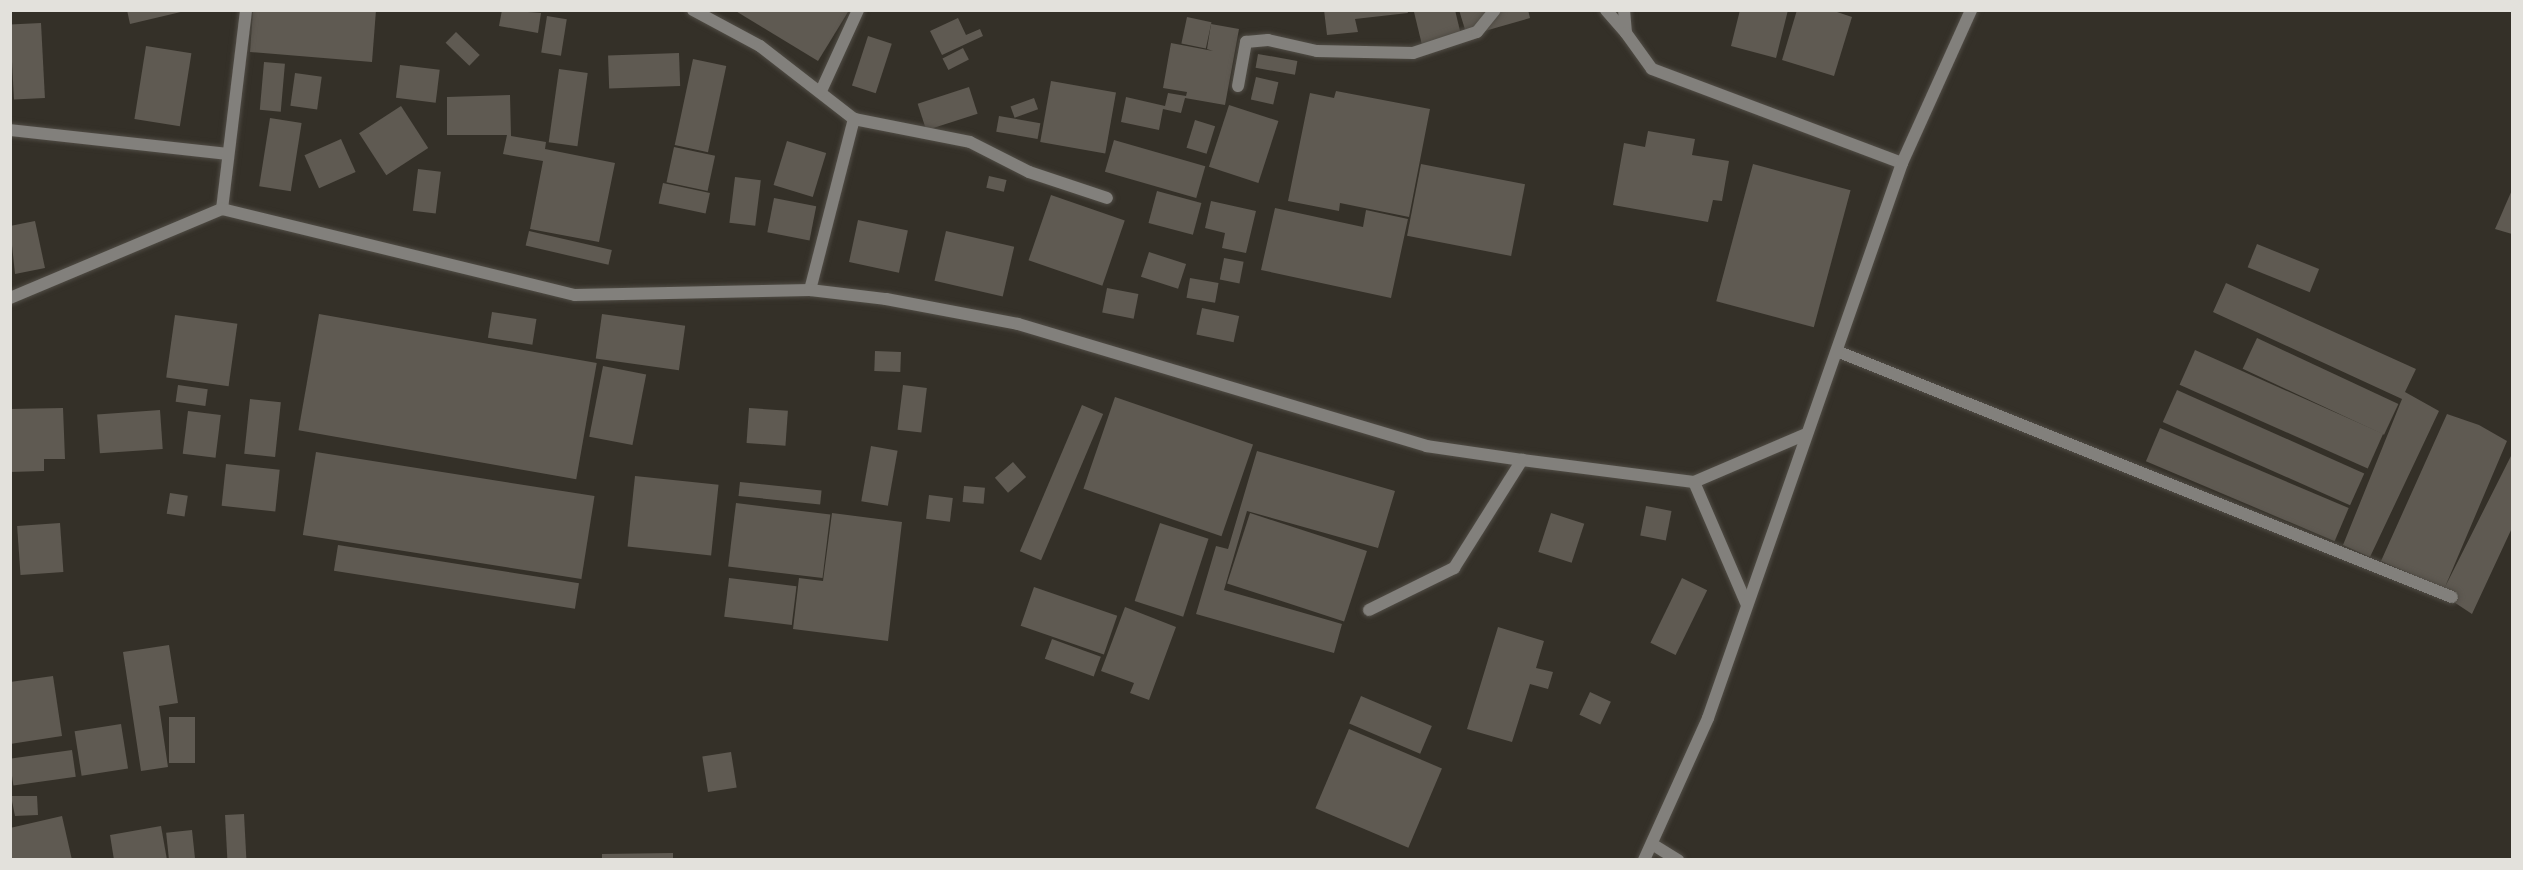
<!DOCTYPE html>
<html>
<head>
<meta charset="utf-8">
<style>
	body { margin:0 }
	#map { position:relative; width:2523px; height:870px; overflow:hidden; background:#343028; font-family:"Alegreya Sans",sans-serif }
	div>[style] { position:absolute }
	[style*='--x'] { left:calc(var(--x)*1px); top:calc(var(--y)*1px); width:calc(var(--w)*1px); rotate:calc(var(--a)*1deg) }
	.building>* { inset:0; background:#5f5a52; transform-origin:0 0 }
	.roads { filter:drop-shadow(0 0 2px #504c45) drop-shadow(0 0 2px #504c45) }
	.service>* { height:12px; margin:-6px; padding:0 6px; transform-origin:6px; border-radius:6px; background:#82807c }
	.minor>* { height:12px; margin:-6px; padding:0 6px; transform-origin:6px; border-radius:6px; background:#82807c }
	span { translate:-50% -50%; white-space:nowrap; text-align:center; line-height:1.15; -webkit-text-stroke:6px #343028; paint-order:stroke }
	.frame { position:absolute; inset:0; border:12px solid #e3e1dc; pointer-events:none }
</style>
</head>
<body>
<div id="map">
	<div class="building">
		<i style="clip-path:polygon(127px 10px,185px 10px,185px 11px,130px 24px)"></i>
		<i style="clip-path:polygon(253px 10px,376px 10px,372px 62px,250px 52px)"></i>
		<i style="clip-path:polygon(502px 10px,541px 13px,538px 33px,499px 26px)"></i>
		<i style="clip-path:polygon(734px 10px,846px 10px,848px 12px,818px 61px)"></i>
		<i style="clip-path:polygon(1324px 10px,1407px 10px,1408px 13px,1355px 19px,1358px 32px,1327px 35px)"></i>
		<i style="clip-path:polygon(1455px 10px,1461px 35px,1422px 45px,1414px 12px)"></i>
		<i style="clip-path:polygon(1459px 10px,1528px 10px,1530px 18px,1467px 36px)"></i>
		<i style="clip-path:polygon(1740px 10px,1788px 10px,1776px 58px,1731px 46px)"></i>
		<i style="clip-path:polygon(1797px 10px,1831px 10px,1852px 17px,1834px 76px,1782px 60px)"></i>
		<i style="left:547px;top:16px;width:20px;height:37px;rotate:9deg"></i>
		<i style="left:1187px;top:17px;width:25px;height:27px;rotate:12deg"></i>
		<i style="clip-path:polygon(958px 18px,966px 35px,980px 29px,983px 36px,942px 55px,930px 31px)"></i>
		<i style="left:41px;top:23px;width:75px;height:31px;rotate:87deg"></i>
		<i style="clip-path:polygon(1211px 24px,1239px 29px,1225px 105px,1185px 98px,1181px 113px,1163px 109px,1159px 130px,1121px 122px,1126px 97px,1165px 106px,1168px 93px,1186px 96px,1187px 92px,1163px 88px,1171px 43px,1213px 51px,1207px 49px)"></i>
		<i style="left:456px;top:32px;width:33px;height:15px;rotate:44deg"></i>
		<i style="left:868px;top:36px;width:25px;height:52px;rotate:18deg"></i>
		<i style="left:146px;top:46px;width:46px;height:74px;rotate:9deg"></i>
		<i style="left:963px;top:48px;width:13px;height:23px;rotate:63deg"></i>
		<i style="left:679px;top:53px;width:33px;height:71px;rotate:88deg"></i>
		<i style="left:1258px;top:54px;width:40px;height:14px;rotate:10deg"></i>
		<i style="left:693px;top:59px;width:34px;height:88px;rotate:12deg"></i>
		<i style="left:264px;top:62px;width:21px;height:48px;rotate:5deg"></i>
		<i style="left:400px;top:65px;width:40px;height:33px;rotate:7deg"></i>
		<i style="left:559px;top:69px;width:29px;height:74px;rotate:8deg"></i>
		<i style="left:295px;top:73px;width:27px;height:33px;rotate:8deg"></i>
		<i style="left:1256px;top:77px;width:23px;height:23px;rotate:13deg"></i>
		<i style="left:1051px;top:81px;width:66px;height:62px;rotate:10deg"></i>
		<i style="left:969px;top:87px;width:28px;height:54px;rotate:72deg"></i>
		<i style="clip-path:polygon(1336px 91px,1430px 109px,1409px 217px,1340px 203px,1339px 211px,1288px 201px,1310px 93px,1334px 98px)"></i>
		<i style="clip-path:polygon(510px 95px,511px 136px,546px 142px,545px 149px,615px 163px,599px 242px,530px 229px,543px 161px,503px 154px,507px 135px,447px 135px,447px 97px)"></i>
		<i style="left:1034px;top:98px;width:12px;height:25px;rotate:70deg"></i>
		<i style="left:1229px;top:105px;width:52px;height:65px;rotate:18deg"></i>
		<i style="left:401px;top:106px;width:50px;height:50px;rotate:57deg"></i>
		<i style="left:999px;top:116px;width:42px;height:16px;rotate:10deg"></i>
		<i style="left:270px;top:118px;width:32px;height:69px;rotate:9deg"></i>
		<i style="left:1195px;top:120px;width:21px;height:29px;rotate:17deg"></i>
		<i style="clip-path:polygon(1648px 131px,1695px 139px,1692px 155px,1729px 161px,1722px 201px,1713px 200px,1708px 222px,1613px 205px,1624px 143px,1645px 147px)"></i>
		<i style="left:341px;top:139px;width:36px;height:40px;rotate:66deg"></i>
		<i style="left:1114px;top:140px;width:95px;height:33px;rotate:16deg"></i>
		<i style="left:787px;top:141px;width:41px;height:46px;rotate:17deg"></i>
		<i style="left:674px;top:147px;width:42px;height:36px;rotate:12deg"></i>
		<i style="left:1421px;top:164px;width:106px;height:73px;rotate:11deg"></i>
		<i style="left:1753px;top:164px;width:101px;height:142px;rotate:15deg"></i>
		<i style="left:418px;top:169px;width:23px;height:42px;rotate:7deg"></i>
		<i style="left:989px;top:176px;width:18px;height:12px;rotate:13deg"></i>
		<i style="left:735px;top:177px;width:26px;height:46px;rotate:7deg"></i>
		<i style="left:663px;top:183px;width:48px;height:21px;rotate:12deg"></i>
		<i style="clip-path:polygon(2512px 190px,2512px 234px,2495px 229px)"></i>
		<i style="left:1157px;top:191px;width:46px;height:33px;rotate:15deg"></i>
		<i style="left:1051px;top:195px;width:78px;height:69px;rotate:19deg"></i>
		<i style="left:774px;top:198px;width:43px;height:35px;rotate:11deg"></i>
		<i style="clip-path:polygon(1211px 201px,1256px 211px,1246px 253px,1222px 248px,1225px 233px,1205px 228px)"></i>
		<i style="clip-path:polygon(1275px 208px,1363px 227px,1366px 210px,1408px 219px,1391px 298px,1261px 270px)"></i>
		<i style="left:858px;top:220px;width:51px;height:43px;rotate:12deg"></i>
		<i style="clip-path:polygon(35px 221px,45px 268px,15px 274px,10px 226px)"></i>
		<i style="left:529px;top:231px;width:85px;height:15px;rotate:13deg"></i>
		<i style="left:946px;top:231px;width:70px;height:51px;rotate:13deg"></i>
		<i style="left:2257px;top:244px;width:67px;height:25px;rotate:22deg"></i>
		<i style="left:1149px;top:252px;width:39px;height:26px;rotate:18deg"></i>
		<i style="left:1224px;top:258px;width:20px;height:22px;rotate:11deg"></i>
		<i style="left:1190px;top:278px;width:29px;height:20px;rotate:10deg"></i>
		<i style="clip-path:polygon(2226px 283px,2416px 369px,2405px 392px,2439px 411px,2370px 557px,2343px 545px,2402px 399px,2213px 312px)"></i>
		<i style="left:1107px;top:288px;width:32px;height:25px;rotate:11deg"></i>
		<i style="left:1202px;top:308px;width:38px;height:27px;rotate:12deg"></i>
		<i style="left:492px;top:312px;width:45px;height:26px;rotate:9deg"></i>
		<i style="left:319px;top:314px;width:282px;height:118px;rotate:10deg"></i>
		<i style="left:602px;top:314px;width:84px;height:45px;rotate:8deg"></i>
		<i style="left:175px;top:315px;width:63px;height:63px;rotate:8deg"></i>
		<i style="left:2257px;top:338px;width:156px;height:34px;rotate:25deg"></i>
		<i style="left:2195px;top:350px;width:206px;height:38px;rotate:24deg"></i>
		<i style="left:875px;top:351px;width:26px;height:20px;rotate:2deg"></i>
		<i style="left:603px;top:366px;width:44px;height:72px;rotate:11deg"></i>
		<i style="left:178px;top:385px;width:30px;height:17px;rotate:8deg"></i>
		<i style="left:903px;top:385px;width:24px;height:45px;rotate:7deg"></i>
		<i style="left:2177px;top:390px;width:205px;height:35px;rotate:24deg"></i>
		<i style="left:1115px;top:397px;width:146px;height:97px;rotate:19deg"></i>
		<i style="left:250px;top:399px;width:31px;height:55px;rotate:6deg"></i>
		<i style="left:1082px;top:405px;width:23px;height:159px;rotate:23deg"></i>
		<i style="clip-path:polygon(63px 408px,65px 459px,44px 459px,44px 471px,10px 472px,10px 409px)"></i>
		<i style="left:749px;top:408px;width:39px;height:35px;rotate:4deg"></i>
		<i style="left:160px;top:410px;width:39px;height:63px;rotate:86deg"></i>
		<i style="left:188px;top:411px;width:33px;height:43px;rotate:7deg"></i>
		<i style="clip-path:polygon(2447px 414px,2479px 425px,2507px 441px,2445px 587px,2512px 454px,2512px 528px,2472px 614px,2413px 575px,2381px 561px)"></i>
		<i style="left:2160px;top:428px;width:205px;height:36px;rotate:23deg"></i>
		<i style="left:871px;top:446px;width:27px;height:56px;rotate:10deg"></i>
		<i style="clip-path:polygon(1257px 451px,1395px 491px,1378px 548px,1247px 511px,1224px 590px,1342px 624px,1334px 653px,1196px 614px,1216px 546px,1228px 549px)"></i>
		<i style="left:316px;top:452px;width:282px;height:84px;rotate:9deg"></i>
		<i style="left:1013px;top:462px;width:20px;height:24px;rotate:49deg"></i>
		<i style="left:226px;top:464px;width:54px;height:42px;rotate:6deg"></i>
		<i style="left:635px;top:476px;width:84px;height:71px;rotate:6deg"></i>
		<i style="left:740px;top:482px;width:82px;height:14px;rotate:6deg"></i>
		<i style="left:964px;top:486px;width:21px;height:16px;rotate:5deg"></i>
		<i style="left:170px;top:493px;width:18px;height:21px;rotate:9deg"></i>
		<i style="left:929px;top:495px;width:24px;height:24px;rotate:7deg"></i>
		<i style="left:736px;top:503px;width:95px;height:64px;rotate:7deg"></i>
		<i style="left:1646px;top:506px;width:26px;height:30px;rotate:11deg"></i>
		<i style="clip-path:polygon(832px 513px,902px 522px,888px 641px,793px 629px,799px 578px,823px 581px)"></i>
		<i style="left:1250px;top:513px;width:123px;height:74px;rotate:18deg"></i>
		<i style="left:1551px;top:513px;width:35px;height:41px;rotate:18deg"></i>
		<i style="left:60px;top:523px;width:49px;height:43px;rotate:86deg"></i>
		<i style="left:1160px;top:523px;width:51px;height:82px;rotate:18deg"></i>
		<i style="left:338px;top:545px;width:244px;height:26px;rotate:9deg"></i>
		<i style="left:729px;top:578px;width:68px;height:39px;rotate:7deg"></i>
		<i style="left:1682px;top:578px;width:28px;height:72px;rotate:26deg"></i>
		<i style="left:1034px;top:587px;width:88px;height:41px;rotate:19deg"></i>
		<i style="clip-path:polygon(1125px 607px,1176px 627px,1149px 700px,1130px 693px,1134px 683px,1101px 671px)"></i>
		<i style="clip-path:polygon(1498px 627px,1544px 641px,1536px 668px,1553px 672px,1548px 689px,1530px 684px,1512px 742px,1467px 729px)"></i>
		<i style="left:1052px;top:639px;width:52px;height:21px;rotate:20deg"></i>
		<i style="clip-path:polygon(169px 645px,178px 703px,159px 706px,168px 767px,141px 771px,123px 652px)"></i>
		<i style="clip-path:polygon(53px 676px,62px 736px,10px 744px,10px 682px)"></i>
		<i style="left:1590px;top:692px;width:23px;height:25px;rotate:25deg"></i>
		<i style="left:1361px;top:696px;width:77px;height:30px;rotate:23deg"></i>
		<i style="left:169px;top:717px;width:26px;height:46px"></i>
		<i style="left:121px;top:724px;width:45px;height:47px;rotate:81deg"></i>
		<i style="left:1349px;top:729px;width:101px;height:86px;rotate:23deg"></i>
		<i style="left:72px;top:750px;width:27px;height:63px;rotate:82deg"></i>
		<i style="left:731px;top:752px;width:36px;height:29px;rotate:81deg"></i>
		<i style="clip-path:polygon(11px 796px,37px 796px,38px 815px,15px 816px)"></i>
		<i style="left:244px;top:814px;width:44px;height:19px;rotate:87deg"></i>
		<i style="clip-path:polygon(62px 816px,72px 860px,10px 860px,10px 828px)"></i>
		<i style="clip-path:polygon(161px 826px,167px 860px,114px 860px,110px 835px)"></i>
		<i style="left:192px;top:830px;width:30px;height:26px;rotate:84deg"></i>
		<i style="clip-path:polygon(673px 853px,673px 860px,602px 860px,602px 854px)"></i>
	</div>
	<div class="roads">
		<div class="service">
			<i style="--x:1652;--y:844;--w:31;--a:32"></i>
		</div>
		<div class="minor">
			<i style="--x:693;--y:10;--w:76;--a:28.2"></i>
			<i style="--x:760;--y:46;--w:119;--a:37.8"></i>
			<i style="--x:854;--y:119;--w:118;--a:11.2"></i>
			<i style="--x:970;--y:142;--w:66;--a:27"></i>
			<i style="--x:1029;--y:172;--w:82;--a:18.4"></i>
			<i style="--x:1606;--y:10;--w:30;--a:49"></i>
			<i style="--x:1624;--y:10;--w:23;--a:85"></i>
			<i style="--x:1626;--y:33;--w:44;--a:54.2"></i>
			<i style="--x:1652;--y:69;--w:267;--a:20.6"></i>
			<i style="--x:1238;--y:86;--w:45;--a:-79.7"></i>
			<i style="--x:1246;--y:42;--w:22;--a:-5"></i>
			<i style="--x:1268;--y:40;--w:50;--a:12.7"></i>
			<i style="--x:1317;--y:51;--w:96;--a:1.2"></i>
			<i style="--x:1413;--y:53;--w:67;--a:-18.2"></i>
			<i style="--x:1477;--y:32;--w:28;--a:-51"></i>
			<i style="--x:821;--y:91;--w:89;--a:-65.4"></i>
			<i style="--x:10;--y:130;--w:218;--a:6.3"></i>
			<i style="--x:222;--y:209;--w:200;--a:-83.1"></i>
			<i style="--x:810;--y:290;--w:177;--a:-75.6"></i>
			<i style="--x:10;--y:298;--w:230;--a:-22.8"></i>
			<i style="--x:222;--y:209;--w:363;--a:13.7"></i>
			<i style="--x:575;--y:295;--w:235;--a:-1.2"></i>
			<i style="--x:810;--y:290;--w:77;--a:6.8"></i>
			<i style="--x:886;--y:299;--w:134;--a:10.7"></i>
			<i style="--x:1018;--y:324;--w:426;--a:16.6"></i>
			<i style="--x:1426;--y:446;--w:97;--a:8.3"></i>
			<i style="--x:1522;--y:460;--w:173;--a:7.3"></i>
			<i style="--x:1694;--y:482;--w:122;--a:-23.2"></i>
			<i style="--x:1839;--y:352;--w:660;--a:21.79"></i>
			<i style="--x:1694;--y:482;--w:134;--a:66.7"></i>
			<i style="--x:1369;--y:610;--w:95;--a:-26.3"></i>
			<i style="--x:1454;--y:568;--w:128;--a:-57.8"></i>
			<i style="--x:1644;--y:860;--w:156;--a:-65.7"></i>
			<i style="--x:1708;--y:718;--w:588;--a:-70.73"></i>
			<i style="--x:1902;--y:163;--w:168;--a:-65.7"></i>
		</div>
	</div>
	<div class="frame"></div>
</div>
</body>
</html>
